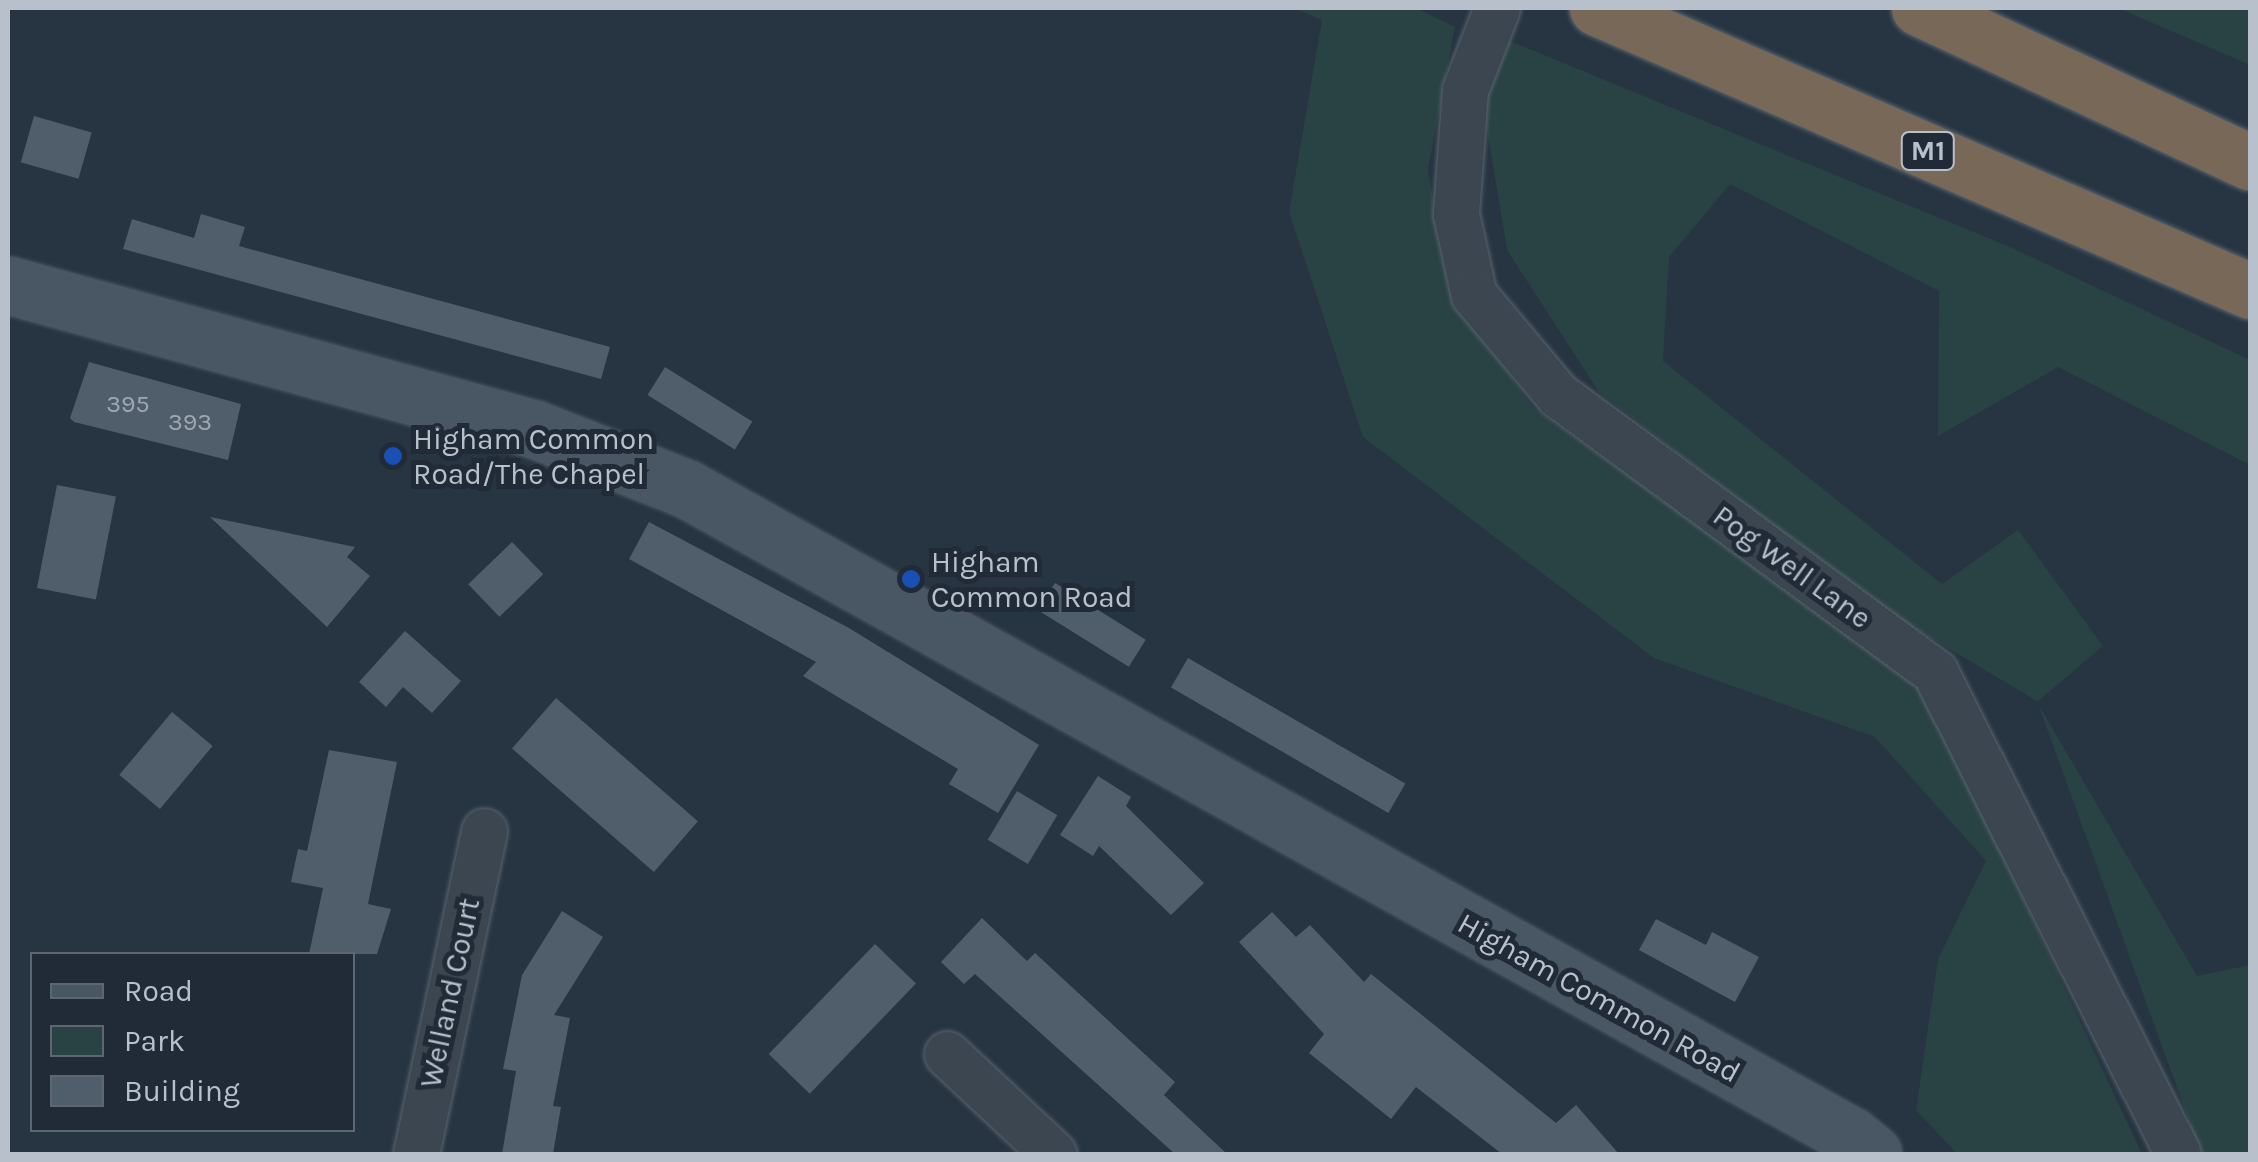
<!DOCTYPE html>
<html>
<head>
<meta charset="utf-8">
<style>
	body { margin:0 }
	#map { position:relative; width:2258px; height:1162px; overflow:hidden; background:#273542; font-family:Karla,sans-serif }
	div>[style] { position:absolute }
	[style*='--x'] { left:calc(var(--x)*1px); top:calc(var(--y)*1px); width:calc(var(--w)*1px); rotate:calc(var(--a)*1deg) }
	.green>* { inset:0; background:#294243 }
	.building>* { inset:0; background:#505e6c; transform-origin:0 0 }
	.roads { filter:drop-shadow(0 0 2px #59646f) drop-shadow(0 0 2px #59646f) }
	.street>* { height:45px; margin:-22.5px; padding:0 22.5px; transform-origin:22.5px; border-radius:22.5px; background:#3b4651 }
	.secondary>* { height:55px; margin:-27.5px; padding:0 27.5px; transform-origin:27.5px; border-radius:27.5px; background:#495664 }
	.highway>* { height:55px; margin:-27.5px; padding:0 27.5px; transform-origin:27.5px; border-radius:27.5px; background:#776858 }
	.dots>* { width:28px; height:28px; translate:-50% -50%; box-sizing:border-box; border:5px solid #202b37; border-radius:50% }
	span { translate:-50% -50%; white-space:nowrap; text-align:center; line-height:1.15; -webkit-text-stroke:10px #202b37; paint-order:stroke }
	.number-label { font-size:25px; color:#9ea8b3 }
	.number-label span { -webkit-text-stroke-width:0 }
	.shield-label span { padding:2px 8px; background:#202b37; border:2px solid; border-radius:8px; -webkit-text-stroke-width:0 }
	.shield-label { font-size:28px; color:#b8c1cb; font-weight:700 }
	.poi-label { font-size:30px; color:#b8c1cb }
	.left { translate:0 -50%; text-align:left }
	.street-label { font-size:30px; color:#b8c1cb }
	.frame { position:absolute; inset:0; border:10px solid #b8c1cb; pointer-events:none }
	.legend { position:absolute; left:30px; top:952px; width:325px; height:180px; box-sizing:border-box; background:#202b37; border:2px solid #5d6772; margin:0; padding:12px 18px; list-style:none; font-size:30px; color:#b8c1cb }
	.legend li { display:flex; align-items:center; gap:20px; height:50px }
	.legend b { width:50px; border:2px solid #5d6772 }
</style>
</head>
<body>
<div id="map">
	<div class="green">
		<i style="clip-path:polygon(1293px 8px,1416px 8px,1455px 27px,1428px 170px,1448px 287px,1533px 408px,1923px 685px,2142px 1154px,1957px 1154px,1916px 1110px,1938px 959px,1986px 861px,1875px 737px,1654px 658px,1363px 437px,1289px 212px,1322px 20px)"></i>
		<i style="clip-path:polygon(2118px 8px,2250px 8px,2250px 65px)"></i>
		<i style="clip-path:polygon(1488px 32px,2010px 247px,2250px 360px,2250px 465px,2058px 367px,1938px 436px,1939px 291px,1730px 184px,1669px 257px,1663px 361px,1942px 584px,2018px 530px,2103px 646px,2037px 702px,2197px 976px,2250px 965px,2250px 1154px,2201px 1154px,2037px 701px,1879px 607px,1599px 392px,1507px 250px,1482px 100px)"></i>
	</div>
	<div class="building">
		<i style="left:34px;top:116px;width:60px;height:48px;rotate:16deg"></i>
		<i style="clip-path:polygon(201px 214px,245px 227px,239px 246px,610px 347px,601px 379px,123px 249px,132px 219px,194px 238px)"></i>
		<i style="clip-path:polygon(89px 362px,241px 404px,228px 460px,74px 422px,70px 418px)"></i>
		<i style="left:665px;top:367px;width:103px;height:33px;rotate:32deg"></i>
		<i style="left:57px;top:485px;width:60px;height:105px;rotate:11deg"></i>
		<i style="clip-path:polygon(210px 517px,355px 547px,347px 557px,370px 576px,327px 627px)"></i>
		<i style="clip-path:polygon(649px 522px,849px 628px,1039px 745px,998px 813px,949px 784px,958px 769px,803px 676px,816px 662px,629px 559px)"></i>
		<i style="left:512px;top:542px;width:45px;height:61px;rotate:46deg"></i>
		<i style="left:1055px;top:583px;width:107px;height:32px;rotate:32deg"></i>
		<i style="clip-path:polygon(405px 631px,461px 681px,432px 713px,403px 687px,386px 707px,359px 682px)"></i>
		<i style="left:1188px;top:658px;width:251px;height:34px;rotate:30deg"></i>
		<i style="left:556px;top:698px;width:188px;height:67px;rotate:41deg"></i>
		<i style="left:172px;top:712px;width:53px;height:82px;rotate:40deg"></i>
		<i style="clip-path:polygon(329px 750px,397px 762px,368px 904px,391px 909px,377px 954px,309px 954px,323px 888px,291px 882px,298px 849px,307px 851px)"></i>
		<i style="clip-path:polygon(1098px 776px,1131px 797px,1126px 806px,1204px 883px,1171px 915px,1099px 846px,1093px 856px,1060px 835px)"></i>
		<i style="left:1017px;top:791px;width:47px;height:57px;rotate:31deg"></i>
		<i style="clip-path:polygon(562px 911px,603px 937px,554px 1015px,570px 1018px,553px 1106px,561px 1107px,553px 1154px,502px 1154px,516px 1071px,503px 1069px,522px 975px)"></i>
		<i style="clip-path:polygon(1272px 912px,1296px 937px,1310px 925px,1364px 982px,1371px 974px,1556px 1123px,1576px 1105px,1619px 1154px,1502px 1154px,1416px 1087px,1391px 1119px,1309px 1053px,1324px 1034px,1239px 942px)"></i>
		<i style="clip-path:polygon(982px 918px,1027px 961px,1035px 953px,1175px 1082px,1164px 1095px,1227px 1154px,1175px 1154px,975px 974px,964px 984px,941px 962px)"></i>
		<i style="clip-path:polygon(1656px 919px,1706px 945px,1712px 932px,1759px 957px,1735px 1002px,1639px 950px)"></i>
		<i style="left:875px;top:944px;width:57px;height:153px;rotate:44deg"></i>
	</div>
	<div class="roads">
		<div class="street">
			<i style="--x:1497;--y:8;--w:88;--a:111.3"></i>
			<i style="--x:1465;--y:90;--w:124;--a:94.2"></i>
			<i style="--x:1456;--y:214;--w:83;--a:77.5"></i>
			<i style="--x:1474;--y:295;--w:131;--a:50"></i>
			<i style="--x:1558;--y:395;--w:468;--a:36.3"></i>
			<i style="--x:1935;--y:672;--w:540;--a:63.25"></i>
			<i style="--x:947;--y:1054;--w:146;--a:43.1"></i>
			<i style="--x:416;--y:1154;--w:330;--a:-78.1"></i>
		</div>
		<div class="secondary">
			<i style="--x:8;--y:285;--w:545;--a:15.31"></i>
			<i style="--x:534;--y:429;--w:164;--a:21.4"></i>
			<i style="--x:687;--y:489;--w:1332;--a:29.07"></i>
			<i style="--x:1851;--y:1136;--w:28;--a:39"></i>
		</div>
		<div class="highway">
			<i style="--x:1597;--y:8;--w:712;--a:23.43"></i>
			<i style="--x:1919;--y:8;--w:365;--a:25"></i>
		</div>
	</div>
	<div class="dots">
		<i style="left:393px;top:456px;background:#1a4fb4"></i>
		<i style="left:911px;top:579px;background:#1a4fb4"></i>
	</div>
	<div class="number-label">
		<span style="left:128px;top:404px">395</span>
		<span style="left:190px;top:422px">393</span>
	</div>
	<div class="shield-label">
		<span style="left:1928px;top:151px">M1</span>
	</div>
	<div class="poi-label">
		<span class="left" style="left:413px;top:456px">Higham Common<br>Road/The Chapel</span>
		<span class="left" style="left:931px;top:579px">Higham<br>Common Road</span>
	</div>
	<div class="street-label">
		<span style="left:1792px;top:567px;rotate:36deg">Pog Well Lane</span>
		<span style="left:450px;top:993px;rotate:-78deg">Welland Court</span>
		<span style="left:1599px;top:998px;rotate:29deg">Higham Common Road</span>
	</div>
	<div class="frame"></div>
	<ul class="legend">
	<li><b style="height:12px;background:#495664"></b>Road</li>
	<li><b style="height:28px;background:#294243"></b>Park</li>
	<li><b style="height:28px;background:#505e6c"></b>Building</li>
	</ul>
</div>
</body>
</html>
